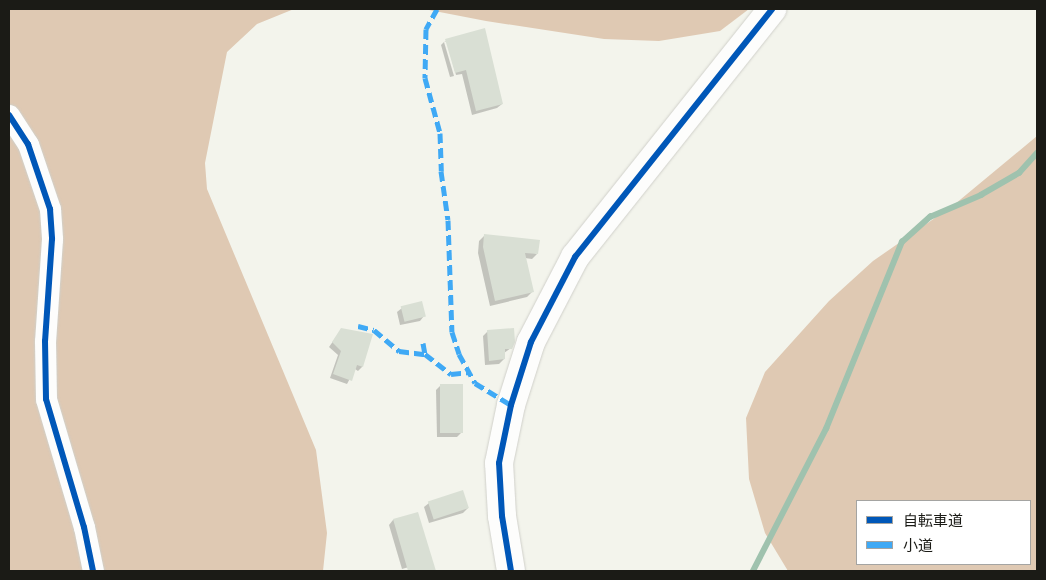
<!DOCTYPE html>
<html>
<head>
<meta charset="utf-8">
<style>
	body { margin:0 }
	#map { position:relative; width:1046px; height:580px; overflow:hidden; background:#f3f4ec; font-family:Inter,"Noto Sans JP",sans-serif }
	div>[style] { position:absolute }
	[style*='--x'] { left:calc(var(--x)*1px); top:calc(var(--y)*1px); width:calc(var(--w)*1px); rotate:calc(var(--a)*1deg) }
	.forest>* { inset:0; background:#dfc9b3 }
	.shadow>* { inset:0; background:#0003 }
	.stream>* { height:5.5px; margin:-2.75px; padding:0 2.75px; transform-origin:2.75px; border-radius:2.75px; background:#9fc2ae }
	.building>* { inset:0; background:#d9dfd4; transform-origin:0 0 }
	.roads { filter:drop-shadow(0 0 1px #d0d0ca) drop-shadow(0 0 1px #d0d0ca) }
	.street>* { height:21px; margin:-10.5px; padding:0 10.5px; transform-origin:10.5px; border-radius:10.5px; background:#fdfdfc }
	.secondary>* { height:28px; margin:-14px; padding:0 14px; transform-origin:14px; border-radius:14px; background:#fdfdfc }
	.quiet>* { height:5px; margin-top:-2.5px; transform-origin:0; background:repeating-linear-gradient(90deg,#3fa9f5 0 10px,transparent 0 15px) }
	.cycleway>* { height:6px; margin:-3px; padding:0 3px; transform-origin:3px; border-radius:3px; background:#0057b8 }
	span { translate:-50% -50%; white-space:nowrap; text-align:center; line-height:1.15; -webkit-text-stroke:5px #fff; paint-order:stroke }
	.frame { position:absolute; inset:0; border:10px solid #1b1b16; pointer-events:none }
	.legend { position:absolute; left:856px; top:500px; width:175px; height:65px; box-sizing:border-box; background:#fff; border:1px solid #a4a4a2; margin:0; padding:6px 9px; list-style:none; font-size:15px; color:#1b1b16 }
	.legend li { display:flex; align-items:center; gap:10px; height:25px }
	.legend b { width:25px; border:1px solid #a4a4a2 }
</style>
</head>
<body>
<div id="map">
	<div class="forest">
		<i style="clip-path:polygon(9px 9px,294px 9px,257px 24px,227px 52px,205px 163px,207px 189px,316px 450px,327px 533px,323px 571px,9px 571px)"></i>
		<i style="clip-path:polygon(424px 9px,749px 9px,720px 31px,659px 41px,604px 39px,486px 21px)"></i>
		<i style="clip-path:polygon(evenodd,1037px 136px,1037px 571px,788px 571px,765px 533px,749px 479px,746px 418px,765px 372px,829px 301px,873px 261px,955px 204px,1037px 136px,857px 501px,1030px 501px,1030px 564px,857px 564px,857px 501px)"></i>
	</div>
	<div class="shadow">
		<i style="clip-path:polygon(484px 29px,502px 104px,497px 108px,472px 115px,462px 74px,456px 75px,447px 42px,444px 42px)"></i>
		<i style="clip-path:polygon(444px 42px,454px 76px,450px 77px,441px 45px)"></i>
		<i style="clip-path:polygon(485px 235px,537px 254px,532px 259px,525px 258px,532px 292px,527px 297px,490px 306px,478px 253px,479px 241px)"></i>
		<i style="clip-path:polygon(402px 308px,424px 316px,420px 321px,400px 325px,397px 312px)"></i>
		<i style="clip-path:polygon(341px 330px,371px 335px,362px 367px,358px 371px,355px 369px,347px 384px,330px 378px,338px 355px,329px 347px)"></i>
		<i style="clip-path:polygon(488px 331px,511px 348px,504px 353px,504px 359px,499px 364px,485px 365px,483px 336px)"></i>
		<i style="clip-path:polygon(441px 385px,462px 432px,457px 437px,437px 437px,436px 390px)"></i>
		<i style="clip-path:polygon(429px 503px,468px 508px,463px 513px,429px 523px,424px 507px)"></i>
		<i style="clip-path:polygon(418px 514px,426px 562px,402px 569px,389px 525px,393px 520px)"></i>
	</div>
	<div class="stream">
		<i style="--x:753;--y:571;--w:160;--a:-62.8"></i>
		<i style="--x:826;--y:429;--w:202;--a:-67.9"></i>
		<i style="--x:902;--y:242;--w:38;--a:-42"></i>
		<i style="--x:930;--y:217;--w:56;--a:-23.3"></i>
		<i style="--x:981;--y:195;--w:44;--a:-30.1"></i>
		<i style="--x:1019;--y:173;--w:27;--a:-48"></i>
	</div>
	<div class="building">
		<i style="clip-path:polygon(485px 28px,503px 104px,476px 111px,466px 70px,455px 73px,445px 39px)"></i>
		<i style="clip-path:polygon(484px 234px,540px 240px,538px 254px,525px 253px,534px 292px,495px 301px,483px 247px)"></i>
		<i style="left:422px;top:301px;width:16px;height:22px;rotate:76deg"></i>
		<i style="clip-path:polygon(341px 328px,373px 334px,363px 367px,357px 365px,352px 381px,333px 374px,341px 351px,332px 342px)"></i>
		<i style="clip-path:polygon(514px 328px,515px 342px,512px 349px,505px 349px,505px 359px,489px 361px,487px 330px)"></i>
		<i style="left:440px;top:384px;width:23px;height:49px"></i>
		<i style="left:463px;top:490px;width:19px;height:37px;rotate:72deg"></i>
		<i style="clip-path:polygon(418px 512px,436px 571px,408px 571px,393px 519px)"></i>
	</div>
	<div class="roads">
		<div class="street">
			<i style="--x:9;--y:115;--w:35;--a:57"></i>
			<i style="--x:28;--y:144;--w:69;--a:71.3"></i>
			<i style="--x:50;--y:209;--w:30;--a:86"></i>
			<i style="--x:52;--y:239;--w:102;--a:93.9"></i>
			<i style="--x:45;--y:341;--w:58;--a:89"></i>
			<i style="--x:46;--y:399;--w:134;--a:73.5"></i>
			<i style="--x:84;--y:527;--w:45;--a:78.4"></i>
		</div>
		<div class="secondary">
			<i style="--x:511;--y:571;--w:56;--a:-99.3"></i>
			<i style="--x:502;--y:516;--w:53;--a:-93.2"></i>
			<i style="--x:499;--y:463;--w:59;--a:-78.3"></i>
			<i style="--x:511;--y:405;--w:66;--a:-72.4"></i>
			<i style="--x:531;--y:342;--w:96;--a:-62.6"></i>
			<i style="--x:575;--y:257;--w:317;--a:-51.5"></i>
		</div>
	</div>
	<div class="quiet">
		<i style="--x:437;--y:9;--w:23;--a:119"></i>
		<i style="--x:426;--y:29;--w:49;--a:91.2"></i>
		<i style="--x:425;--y:78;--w:57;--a:74.7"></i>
		<i style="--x:440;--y:133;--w:38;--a:88"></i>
		<i style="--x:441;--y:171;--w:49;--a:81.9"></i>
		<i style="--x:448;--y:220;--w:112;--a:88"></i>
		<i style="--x:452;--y:332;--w:23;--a:72"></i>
		<i style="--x:459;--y:354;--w:33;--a:61"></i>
		<i style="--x:475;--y:383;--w:42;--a:31.4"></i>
		<i style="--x:358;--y:326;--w:16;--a:14"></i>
		<i style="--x:374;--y:330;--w:33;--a:40"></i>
		<i style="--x:399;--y:351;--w:26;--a:7"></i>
		<i style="--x:423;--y:343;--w:11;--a:80"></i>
		<i style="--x:425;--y:354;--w:33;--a:38"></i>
		<i style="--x:451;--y:374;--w:18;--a:-6"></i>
	</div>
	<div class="cycleway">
		<i style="--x:9;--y:115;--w:35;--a:57"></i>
		<i style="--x:28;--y:144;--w:69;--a:71.3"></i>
		<i style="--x:50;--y:209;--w:30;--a:86"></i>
		<i style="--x:52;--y:239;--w:102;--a:93.9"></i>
		<i style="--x:45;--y:341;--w:58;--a:89"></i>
		<i style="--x:46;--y:399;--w:134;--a:73.5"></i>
		<i style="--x:84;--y:527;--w:45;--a:78.4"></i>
		<i style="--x:511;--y:571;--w:56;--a:-99.3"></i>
		<i style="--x:502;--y:516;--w:53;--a:-93.2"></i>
		<i style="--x:499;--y:463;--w:59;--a:-78.3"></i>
		<i style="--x:511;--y:405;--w:66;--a:-72.4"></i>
		<i style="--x:531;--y:342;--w:96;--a:-62.6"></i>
		<i style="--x:575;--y:257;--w:317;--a:-51.5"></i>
	</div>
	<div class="frame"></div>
	<ul class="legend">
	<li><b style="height:6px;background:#0057b8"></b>自転車道</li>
	<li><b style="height:6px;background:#3fa9f5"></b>小道</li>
	</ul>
</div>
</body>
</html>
